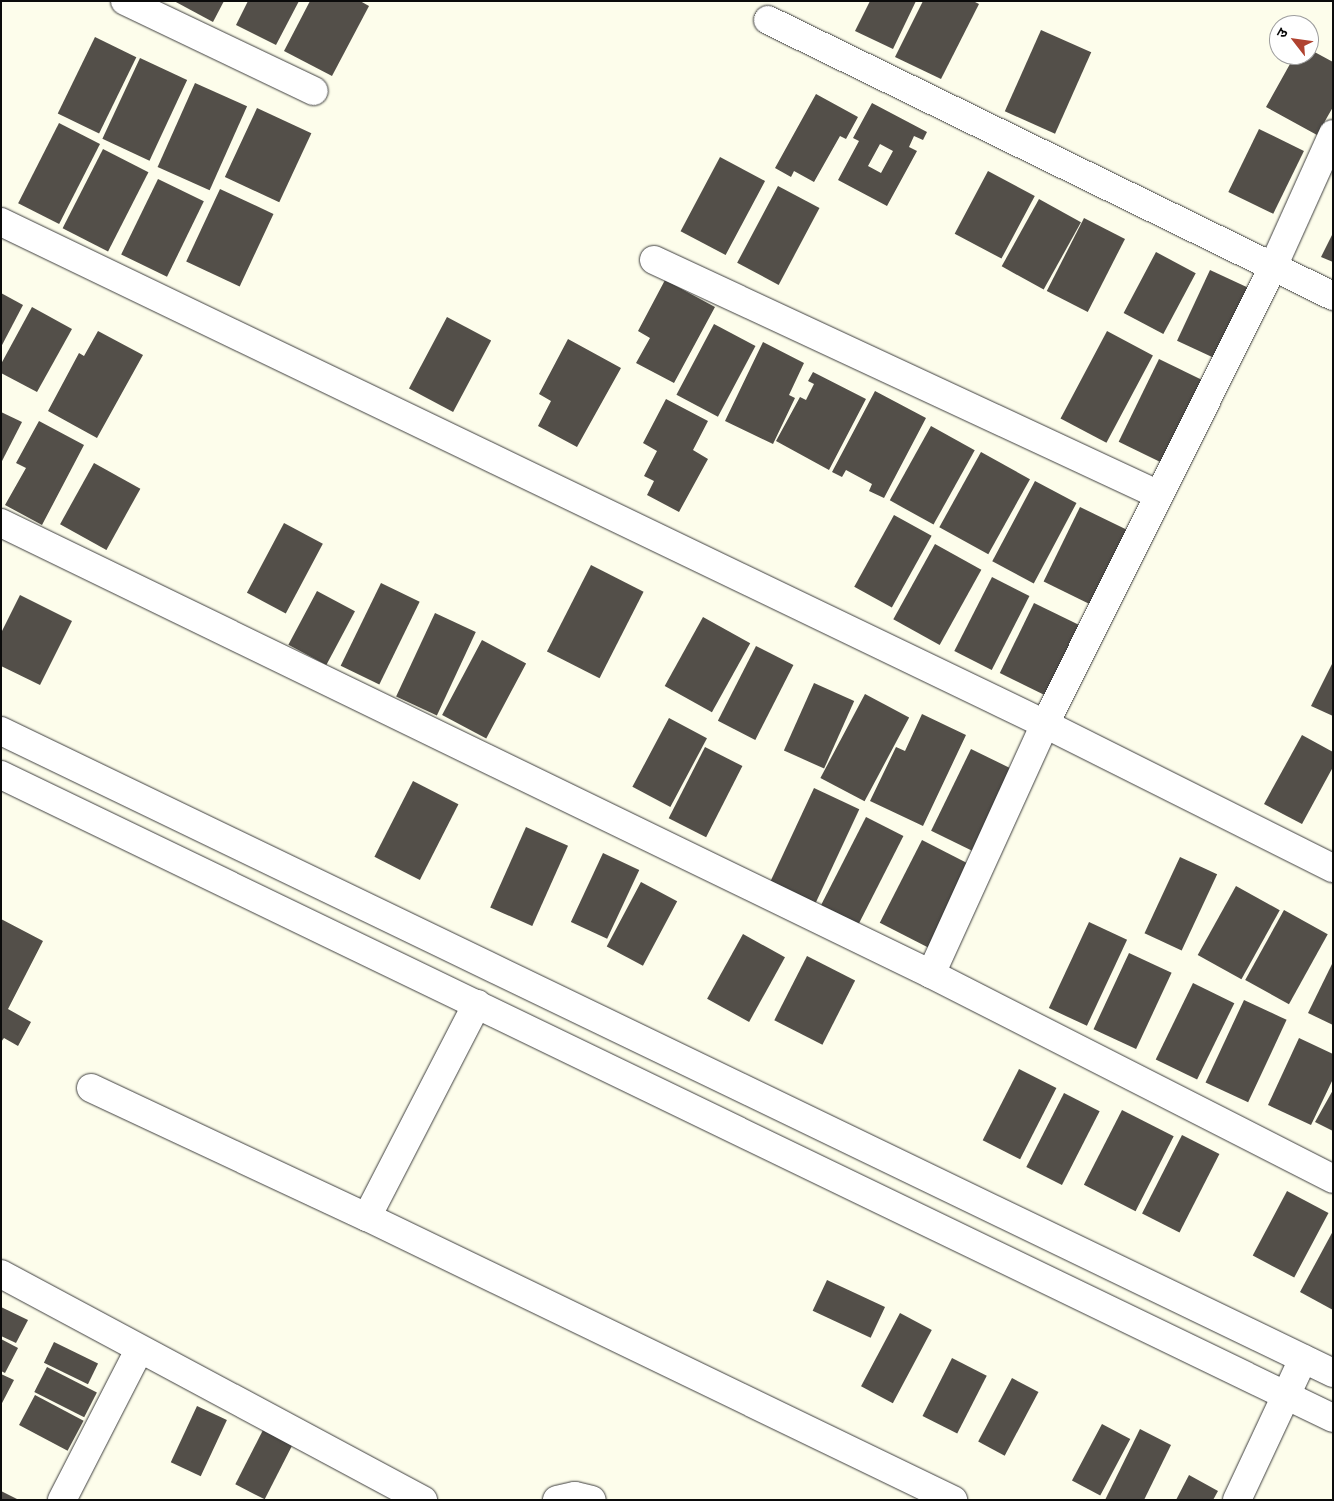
<!DOCTYPE html>
<html>
<head>
<meta charset="utf-8">
<style>
	body { margin:0 }
	#map { position:relative; width:1334px; height:1501px; overflow:hidden; background:#fdfdeb; font-family:"Crimson Pro","Noto Sans Devanagari",serif }
	div>[style] { position:absolute }
	[style*='--x'] { left:calc(var(--x)*1px); top:calc(var(--y)*1px); width:calc(var(--w)*1px); rotate:calc(var(--a)*1deg) }
	.building>* { inset:0; background:#534f49; transform-origin:0 0 }
	.roads { filter:drop-shadow(0 0 1px #3e3e3e) drop-shadow(0 0 1px #3e3e3e) }
	.minor>* { height:28px; margin:-14px; padding:0 14px; transform-origin:14px; border-radius:14px; background:#fff }
	span { translate:-50% -50%; white-space:nowrap; text-align:center; line-height:1.15; -webkit-text-stroke:5px #fff; paint-order:stroke }
	.frame { position:absolute; inset:0; border:2px solid #0b0b0b; pointer-events:none }
	.north { position:absolute; left:1269px; top:15px; width:50px; height:50px; box-sizing:border-box; background:#fff; border:1px solid #9d9d9d; border-radius:50%; rotate:300deg; font-size:14px; font-weight:700; line-height:20px; text-align:center; color:#0b0b0b }
	.north::after { content:''; display:block; margin:auto; width:18px; height:22px; background:#b0422f; clip-path:polygon(50% 0,100% 100%,50% 72%,0 100%) }
</style>
</head>
<body>
<div id="map">
	<div class="building">
		<i style="clip-path:polygon(174px 1px,224px 1px,213px 22px)"></i>
		<i style="clip-path:polygon(248px 1px,299px 1px,276px 45px,236px 25px)"></i>
		<i style="clip-path:polygon(310px 1px,360px 1px,369px 6px,332px 76px,284px 51px)"></i>
		<i style="clip-path:polygon(870px 1px,916px 1px,893px 49px,855px 31px)"></i>
		<i style="clip-path:polygon(923px 1px,973px 1px,979px 4px,941px 79px,895px 57px)"></i>
		<i style="left:1041px;top:30px;width:55px;height:89px;rotate:24deg"></i>
		<i style="left:95px;top:37px;width:46px;height:85px;rotate:26deg"></i>
		<i style="clip-path:polygon(1309px 49px,1333px 62px,1333px 107px,1317px 135px,1266px 107px,1295px 55px,1309px 55px)"></i>
		<i style="left:140px;top:58px;width:52px;height:89px;rotate:25deg"></i>
		<i style="left:195px;top:83px;width:57px;height:92px;rotate:24deg"></i>
		<i style="clip-path:polygon(816px 94px,858px 117px,846px 139px,840px 136px,814px 182px,794px 171px,791px 177px,775px 168px)"></i>
		<i style="clip-path:polygon(evenodd,872px 103px,927px 132px,923px 140px,914px 136px,909px 147px,917px 151px,887px 206px,838px 180px,859px 141px,853px 138px,872px 103px,880px 144px,893px 151px,881px 173px,868px 166px,880px 144px)"></i>
		<i style="left:257px;top:108px;width:60px;height:76px;rotate:25deg"></i>
		<i style="left:59px;top:123px;width:46px;height:90px;rotate:27deg"></i>
		<i style="left:1259px;top:129px;width:50px;height:70px;rotate:26deg"></i>
		<i style="left:103px;top:149px;width:51px;height:89px;rotate:27deg"></i>
		<i style="left:720px;top:157px;width:51px;height:84px;rotate:28deg"></i>
		<i style="left:988px;top:171px;width:53px;height:71px;rotate:28deg"></i>
		<i style="left:158px;top:179px;width:51px;height:84px;rotate:26deg"></i>
		<i style="left:778px;top:186px;width:47px;height:87px;rotate:28deg"></i>
		<i style="left:220px;top:189px;width:59px;height:80px;rotate:25deg"></i>
		<i style="left:1039px;top:199px;width:48px;height:77px;rotate:29deg"></i>
		<i style="left:1084px;top:218px;width:46px;height:82px;rotate:27deg"></i>
		<i style="clip-path:polygon(1333px 233px,1333px 262px,1321px 257px)"></i>
		<i style="left:1156px;top:252px;width:45px;height:69px;rotate:28deg"></i>
		<i style="left:1210px;top:270px;width:44px;height:78px;rotate:25deg"></i>
		<i style="clip-path:polygon(665px 280px,715px 307px,674px 383px,636px 363px,650px 338px,638px 331px)"></i>
		<i style="clip-path:polygon(1px 293px,23px 305px,1px 347px)"></i>
		<i style="clip-path:polygon(32px 307px,72px 329px,37px 392px,1px 373px,1px 364px)"></i>
		<i style="left:447px;top:317px;width:50px;height:81px;rotate:28deg"></i>
		<i style="left:714px;top:324px;width:47px;height:80px;rotate:28deg"></i>
		<i style="clip-path:polygon(98px 331px,143px 355px,97px 438px,48px 411px,79px 353px,84px 356px)"></i>
		<i style="left:1107px;top:331px;width:52px;height:99px;rotate:28deg"></i>
		<i style="clip-path:polygon(568px 339px,621px 368px,577px 447px,538px 426px,551px 401px,539px 394px)"></i>
		<i style="clip-path:polygon(763px 342px,804px 363px,789px 395px,795px 398px,773px 444px,725px 421px)"></i>
		<i style="left:1159px;top:359px;width:48px;height:92px;rotate:26deg"></i>
		<i style="clip-path:polygon(813px 372px,866px 399px,829px 470px,776px 441px,800px 397px,806px 400px,814px 384px,808px 381px)"></i>
		<i style="clip-path:polygon(875px 391px,926px 418px,884px 498px,869px 491px,872px 484px,846px 470px,842px 477px,832px 472px)"></i>
		<i style="clip-path:polygon(666px 399px,708px 421px,693px 450px,708px 459px,679px 512px,647px 495px,654px 481px,644px 476px,657px 451px,643px 443px)"></i>
		<i style="clip-path:polygon(1px 412px,22px 422px,1px 463px)"></i>
		<i style="clip-path:polygon(39px 421px,84px 445px,42px 525px,5px 505px,26px 468px,16px 463px)"></i>
		<i style="left:931px;top:426px;width:50px;height:85px;rotate:29deg"></i>
		<i style="left:981px;top:452px;width:56px;height:86px;rotate:29deg"></i>
		<i style="left:94px;top:463px;width:53px;height:70px;rotate:29deg"></i>
		<i style="left:1035px;top:481px;width:47px;height:91px;rotate:28deg"></i>
		<i style="left:1080px;top:507px;width:55px;height:83px;rotate:26deg"></i>
		<i style="left:894px;top:515px;width:43px;height:82px;rotate:29deg"></i>
		<i style="left:284px;top:523px;width:44px;height:79px;rotate:28deg"></i>
		<i style="left:935px;top:544px;width:53px;height:86px;rotate:29deg"></i>
		<i style="left:591px;top:565px;width:59px;height:97px;rotate:27deg"></i>
		<i style="left:992px;top:577px;width:42px;height:83px;rotate:27deg"></i>
		<i style="left:381px;top:583px;width:43px;height:92px;rotate:26deg"></i>
		<i style="left:317px;top:591px;width:43px;height:61px;rotate:28deg"></i>
		<i style="clip-path:polygon(20px 595px,72px 621px,40px 685px,1px 666px,1px 633px)"></i>
		<i style="left:1034px;top:603px;width:52px;height:78px;rotate:26deg"></i>
		<i style="left:435px;top:613px;width:45px;height:92px;rotate:25deg"></i>
		<i style="left:703px;top:617px;width:54px;height:79px;rotate:29deg"></i>
		<i style="left:482px;top:640px;width:50px;height:85px;rotate:28deg"></i>
		<i style="left:756px;top:646px;width:42px;height:84px;rotate:27deg"></i>
		<i style="clip-path:polygon(1333px 662px,1333px 716px,1311px 706px)"></i>
		<i style="left:814px;top:683px;width:44px;height:74px;rotate:24deg"></i>
		<i style="left:865px;top:694px;width:50px;height:95px;rotate:28deg"></i>
		<i style="clip-path:polygon(922px 714px,966px 735px,923px 826px,870px 801px,896px 747px,905px 751px)"></i>
		<i style="left:669px;top:718px;width:43px;height:78px;rotate:28deg"></i>
		<i style="clip-path:polygon(1302px 735px,1333px 752px,1333px 767px,1302px 824px,1264px 804px)"></i>
		<i style="left:705px;top:747px;width:42px;height:80px;rotate:27deg"></i>
		<i style="left:971px;top:749px;width:53px;height:91px;rotate:26deg"></i>
		<i style="left:413px;top:781px;width:51px;height:85px;rotate:27deg"></i>
		<i style="left:814px;top:788px;width:50px;height:104px;rotate:25deg"></i>
		<i style="left:866px;top:817px;width:42px;height:100px;rotate:27deg"></i>
		<i style="left:526px;top:827px;width:46px;height:88px;rotate:24deg"></i>
		<i style="left:922px;top:840px;width:62px;height:93px;rotate:27deg"></i>
		<i style="left:603px;top:853px;width:40px;height:76px;rotate:25deg"></i>
		<i style="left:1180px;top:857px;width:41px;height:84px;rotate:25deg"></i>
		<i style="left:641px;top:882px;width:41px;height:73px;rotate:28deg"></i>
		<i style="left:1236px;top:886px;width:50px;height:79px;rotate:29deg"></i>
		<i style="left:1284px;top:910px;width:50px;height:80px;rotate:29deg"></i>
		<i style="clip-path:polygon(1px 919px,43px 941px,8px 1009px,31px 1022px,18px 1046px,4px 1038px,1px 1042px)"></i>
		<i style="left:1089px;top:922px;width:42px;height:95px;rotate:25deg"></i>
		<i style="left:743px;top:934px;width:48px;height:74px;rotate:29deg"></i>
		<i style="left:1129px;top:953px;width:47px;height:84px;rotate:25deg"></i>
		<i style="left:807px;top:956px;width:54px;height:72px;rotate:27deg"></i>
		<i style="clip-path:polygon(1333px 962px,1333px 1025px,1308px 1013px)"></i>
		<i style="left:1193px;top:983px;width:46px;height:85px;rotate:26deg"></i>
		<i style="left:1244px;top:1000px;width:47px;height:91px;rotate:25deg"></i>
		<i style="clip-path:polygon(1299px 1038px,1333px 1054px,1333px 1079px,1311px 1125px,1268px 1105px)"></i>
		<i style="left:1019px;top:1069px;width:42px;height:80px;rotate:27deg"></i>
		<i style="clip-path:polygon(1333px 1090px,1333px 1131px,1315px 1122px)"></i>
		<i style="left:1064px;top:1093px;width:40px;height:83px;rotate:27deg"></i>
		<i style="left:1122px;top:1110px;width:58px;height:84px;rotate:27deg"></i>
		<i style="left:1182px;top:1135px;width:42px;height:88px;rotate:27deg"></i>
		<i style="left:1287px;top:1191px;width:47px;height:73px;rotate:28deg"></i>
		<i style="clip-path:polygon(1333px 1231px,1333px 1310px,1300px 1292px)"></i>
		<i style="left:827px;top:1280px;width:64px;height:34px;rotate:25deg"></i>
		<i style="clip-path:polygon(1px 1307px,28px 1320px,16px 1343px,1px 1336px)"></i>
		<i style="left:900px;top:1313px;width:36px;height:83px;rotate:28deg"></i>
		<i style="clip-path:polygon(1px 1339px,18px 1348px,5px 1373px,1px 1371px)"></i>
		<i style="left:54px;top:1342px;width:49px;height:23px;rotate:26deg"></i>
		<i style="left:952px;top:1358px;width:39px;height:65px;rotate:27deg"></i>
		<i style="left:47px;top:1367px;width:56px;height:28px;rotate:27deg"></i>
		<i style="clip-path:polygon(1px 1374px,14px 1380px,1px 1405px)"></i>
		<i style="left:1012px;top:1378px;width:30px;height:72px;rotate:28deg"></i>
		<i style="left:35px;top:1395px;width:55px;height:34px;rotate:28deg"></i>
		<i style="left:197px;top:1406px;width:33px;height:62px;rotate:25deg"></i>
		<i style="left:1102px;top:1424px;width:32px;height:64px;rotate:28deg"></i>
		<i style="clip-path:polygon(1140px 1429px,1171px 1445px,1144px 1500px,1105px 1500px)"></i>
		<i style="left:263px;top:1430px;width:33px;height:61px;rotate:27deg"></i>
		<i style="clip-path:polygon(1189px 1475px,1218px 1491px,1213px 1500px,1176px 1500px)"></i>
		<i style="clip-path:polygon(1px 1491px,19px 1500px,1px 1500px)"></i>
	</div>
	<div class="roads">
		<div class="minor">
			<i style="--x:125;--y:1;--w:209;--a:25.5"></i>
			<i style="--x:768;--y:20;--w:629;--a:26.04"></i>
			<i style="--x:1;--y:222;--w:1158;--a:25.68"></i>
			<i style="--x:1045;--y:724;--w:322;--a:26.6"></i>
			<i style="--x:654;--y:260;--w:557;--a:24.95"></i>
			<i style="--x:1;--y:523;--w:1034;--a:25.87"></i>
			<i style="--x:931;--y:974;--w:451;--a:27"></i>
			<i style="--x:1;--y:731;--w:1479;--a:25.73"></i>
			<i style="--x:1;--y:775;--w:1479;--a:25.77"></i>
			<i style="--x:931;--y:974;--w:275;--a:-65.5"></i>
			<i style="--x:1045;--y:724;--w:508;--a:-63.49"></i>
			<i style="--x:1272;--y:269;--w:148;--a:-65.7"></i>
			<i style="--x:91;--y:1088;--w:305;--a:25.1"></i>
			<i style="--x:367;--y:1217;--w:651;--a:25.78"></i>
			<i style="--x:367;--y:1217;--w:240;--a:-62.7"></i>
			<i style="--x:1;--y:1274;--w:479;--a:28.2"></i>
			<i style="--x:62;--y:1500;--w:169;--a:-62.8"></i>
			<i style="--x:557;--y:1500;--w:18;--a:-13"></i>
			<i style="--x:575;--y:1496;--w:17;--a:13"></i>
			<i style="--x:1237;--y:1500;--w:156;--a:-64.9"></i>
		</div>
	</div>
	<div class="frame"></div>
	<div class="north">उ</div>
</div>
</body>
</html>
